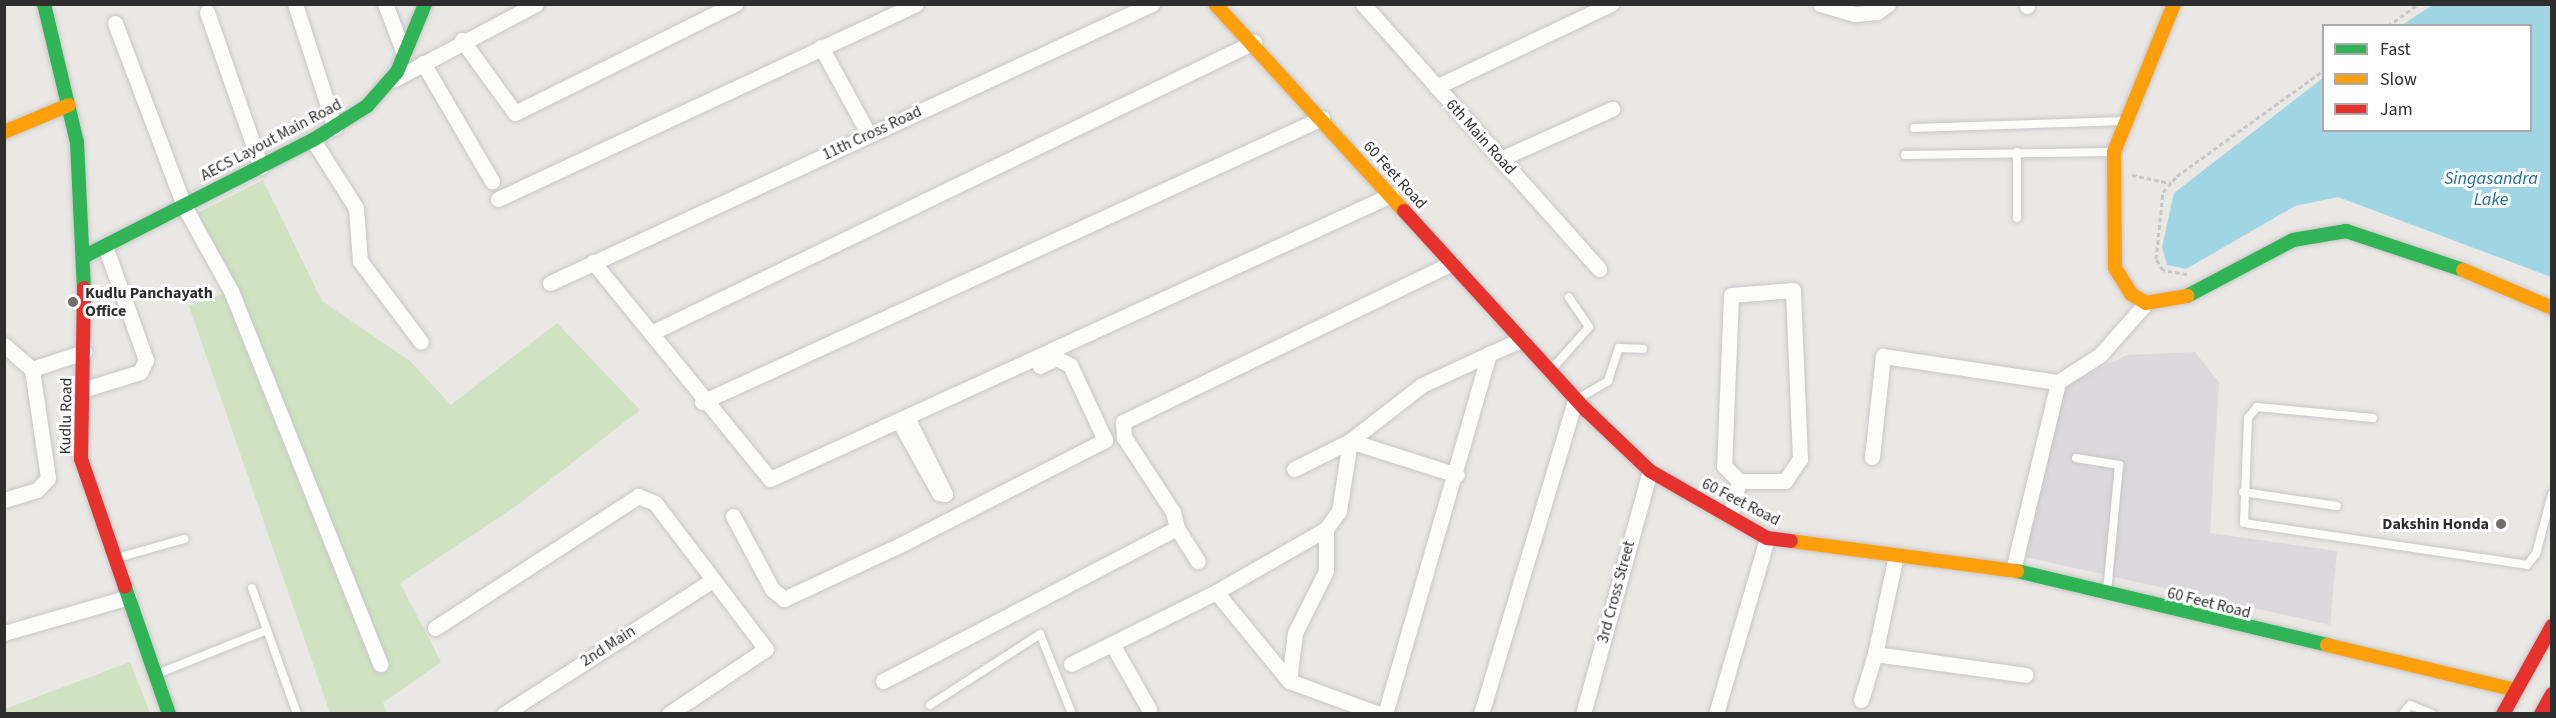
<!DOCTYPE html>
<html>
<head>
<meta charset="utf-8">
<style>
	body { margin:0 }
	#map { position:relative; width:2556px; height:718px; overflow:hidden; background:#eae8e5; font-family:"Source Sans 3",sans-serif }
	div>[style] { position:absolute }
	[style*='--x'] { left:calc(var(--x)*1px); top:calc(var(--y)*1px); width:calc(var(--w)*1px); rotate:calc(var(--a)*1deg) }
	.industrial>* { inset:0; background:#dbd9db }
	.green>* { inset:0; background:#d0e2c1 }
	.water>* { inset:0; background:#a0d6e4 }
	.path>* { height:3px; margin-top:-1.5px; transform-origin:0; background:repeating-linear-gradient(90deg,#c7c7c7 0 4.5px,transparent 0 7.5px) }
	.roads { filter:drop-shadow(0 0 2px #c7c6c7) drop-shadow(0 0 2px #c7c6c7) }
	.lane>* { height:8px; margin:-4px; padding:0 4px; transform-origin:4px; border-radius:4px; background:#fcfcfb }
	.street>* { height:15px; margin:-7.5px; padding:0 7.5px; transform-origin:7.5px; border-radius:7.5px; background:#fcfcfb }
	.fast>* { height:14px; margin:-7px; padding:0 7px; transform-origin:7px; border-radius:7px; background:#30b455 }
	.slow>* { height:14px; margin:-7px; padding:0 7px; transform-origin:7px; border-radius:7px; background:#ff9f0a }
	.jam>* { height:14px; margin:-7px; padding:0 7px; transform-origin:7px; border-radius:7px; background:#e5322d }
	.dots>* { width:16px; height:16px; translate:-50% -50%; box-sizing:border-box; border:3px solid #fff; border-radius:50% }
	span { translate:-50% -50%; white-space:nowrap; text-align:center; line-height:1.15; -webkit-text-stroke:6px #fff; paint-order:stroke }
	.street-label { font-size:16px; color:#2e2e2e }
	.poi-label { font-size:16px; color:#2e2e2e; font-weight:700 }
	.left { translate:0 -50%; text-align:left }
	.right { translate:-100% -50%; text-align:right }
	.water-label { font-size:18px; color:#1c7093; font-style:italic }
	.frame { position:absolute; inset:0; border:6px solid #2e2e2e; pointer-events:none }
	.legend { position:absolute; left:2322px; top:24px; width:210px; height:108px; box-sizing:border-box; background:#fff; border:2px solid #ababab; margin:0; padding:8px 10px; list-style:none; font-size:18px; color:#2e2e2e }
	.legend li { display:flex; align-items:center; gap:12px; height:30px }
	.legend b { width:30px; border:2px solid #ababab }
</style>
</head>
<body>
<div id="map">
	<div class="industrial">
		<i style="clip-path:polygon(2195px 352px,2219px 382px,2210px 533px,2337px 551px,2330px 625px,2025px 557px,2062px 387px,2127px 355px)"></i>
	</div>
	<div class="green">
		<i style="clip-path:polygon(263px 180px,322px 301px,410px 361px,451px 405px,557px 323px,640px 410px,519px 504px,400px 583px,441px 662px,383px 703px,387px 713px,330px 713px,189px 306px,223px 294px,194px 215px)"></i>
		<i style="clip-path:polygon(130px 662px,150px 713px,5px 713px,5px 709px)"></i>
	</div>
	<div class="water">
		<i style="clip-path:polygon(2434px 4px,2551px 5px,2551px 277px,2338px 197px,2295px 206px,2186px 269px,2167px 265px,2162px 247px,2174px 193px,2323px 78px,2324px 130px,2530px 130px,2530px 26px,2402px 25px)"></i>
	</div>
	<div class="path">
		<i style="--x:2388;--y:26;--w:37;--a:-36"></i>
		<i style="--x:2132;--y:175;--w:40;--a:12"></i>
		<i style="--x:2187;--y:274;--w:24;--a:-171"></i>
		<i style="--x:2163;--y:270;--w:13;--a:-122"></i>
		<i style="--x:2156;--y:259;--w:67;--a:-84"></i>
		<i style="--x:2163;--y:192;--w:21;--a:-49"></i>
		<i style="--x:2177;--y:176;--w:181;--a:-35.8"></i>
	</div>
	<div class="roads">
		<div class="lane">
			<i style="--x:1914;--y:128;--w:210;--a:-1.9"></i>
			<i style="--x:1905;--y:155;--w:207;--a:-0.8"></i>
			<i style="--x:2017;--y:218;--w:66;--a:-90"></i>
			<i style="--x:1551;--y:370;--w:57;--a:-48.5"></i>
			<i style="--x:1589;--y:327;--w:36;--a:-124"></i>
			<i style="--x:1579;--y:398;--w:34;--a:-30"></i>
			<i style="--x:1608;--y:381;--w:35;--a:-72"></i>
			<i style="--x:1619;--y:348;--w:24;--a:2"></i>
			<i style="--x:2373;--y:418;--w:117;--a:-174.6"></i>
			<i style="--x:2257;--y:407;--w:14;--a:129"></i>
			<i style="--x:2248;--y:418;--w:105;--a:92.2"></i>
			<i style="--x:2244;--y:523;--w:286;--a:8.4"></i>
			<i style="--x:2527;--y:565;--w:14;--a:-51"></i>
			<i style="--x:2536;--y:554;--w:62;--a:-75.1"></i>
			<i style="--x:2076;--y:458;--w:44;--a:9.2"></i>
			<i style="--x:2119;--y:465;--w:127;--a:95.4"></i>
			<i style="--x:2243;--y:492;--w:95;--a:8.5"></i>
			<i style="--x:117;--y:558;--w:70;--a:-15.8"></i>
			<i style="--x:252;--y:588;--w:134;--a:70.3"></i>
			<i style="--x:157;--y:674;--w:118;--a:-21.8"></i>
			<i style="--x:930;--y:705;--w:131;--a:-32.8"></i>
			<i style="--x:1040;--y:634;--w:86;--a:68.2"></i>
			<i style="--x:2403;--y:714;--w:11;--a:-52"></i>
			<i style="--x:2410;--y:705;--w:24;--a:22"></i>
		</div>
		<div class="street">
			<i style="--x:295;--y:4;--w:130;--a:72.1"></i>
			<i style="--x:385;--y:4;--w:53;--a:68.8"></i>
			<i style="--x:1363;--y:4;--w:355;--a:48.3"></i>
			<i style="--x:1820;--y:4;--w:36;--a:16"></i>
			<i style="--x:1855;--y:14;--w:22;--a:-5"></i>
			<i style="--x:1877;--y:12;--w:14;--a:-36"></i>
			<i style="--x:2027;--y:6;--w:2;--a:-90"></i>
			<i style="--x:207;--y:12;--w:164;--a:70.8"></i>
			<i style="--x:115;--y:23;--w:196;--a:69.3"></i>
			<i style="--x:184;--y:206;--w:97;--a:61.1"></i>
			<i style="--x:231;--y:291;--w:402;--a:68.2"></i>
			<i style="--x:462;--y:40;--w:90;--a:54"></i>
			<i style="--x:515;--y:113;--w:246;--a:-26.4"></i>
			<i style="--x:821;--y:47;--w:100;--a:61.4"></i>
			<i style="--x:423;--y:63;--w:137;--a:59.7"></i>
			<i style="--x:393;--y:80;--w:162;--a:-28"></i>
			<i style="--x:1436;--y:87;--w:194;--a:-25.4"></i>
			<i style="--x:313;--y:140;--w:80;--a:57.7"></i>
			<i style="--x:356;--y:208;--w:53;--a:85.7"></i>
			<i style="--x:360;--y:261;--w:101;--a:53"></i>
			<i style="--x:1500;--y:159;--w:123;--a:-24.1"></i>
			<i style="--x:498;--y:199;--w:461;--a:-25"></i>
			<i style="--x:593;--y:262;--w:280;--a:50.8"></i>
			<i style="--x:770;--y:479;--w:683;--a:-24.58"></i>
			<i style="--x:550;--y:283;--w:664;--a:-24.87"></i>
			<i style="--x:651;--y:333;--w:670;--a:-25.76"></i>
			<i style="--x:4;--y:345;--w:37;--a:41"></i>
			<i style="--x:82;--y:390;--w:61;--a:-17.2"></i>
			<i style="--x:140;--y:372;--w:13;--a:-63"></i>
			<i style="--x:146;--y:360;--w:121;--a:-109.8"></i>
			<i style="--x:702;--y:402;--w:682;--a:-24.61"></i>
			<i style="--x:899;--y:421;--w:82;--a:60.9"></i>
			<i style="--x:939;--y:493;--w:6;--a:9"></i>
			<i style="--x:945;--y:494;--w:86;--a:-116.3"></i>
			<i style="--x:1350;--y:441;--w:71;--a:98.9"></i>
			<i style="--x:1339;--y:511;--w:22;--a:126"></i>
			<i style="--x:1326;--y:529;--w:42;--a:90"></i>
			<i style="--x:1326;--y:571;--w:69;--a:116.6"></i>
			<i style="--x:1295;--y:633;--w:48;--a:97.1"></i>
			<i style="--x:1289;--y:681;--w:96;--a:20.1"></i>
			<i style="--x:1350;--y:441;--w:112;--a:17.6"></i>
			<i style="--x:1872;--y:457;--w:102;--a:-83.8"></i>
			<i style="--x:1883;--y:356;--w:177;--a:8.5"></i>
			<i style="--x:1294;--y:469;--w:63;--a:-26.6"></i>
			<i style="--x:1350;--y:441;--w:91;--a:-37.9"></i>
			<i style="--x:1422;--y:385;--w:74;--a:-24.8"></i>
			<i style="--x:4;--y:500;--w:34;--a:-17"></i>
			<i style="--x:37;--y:490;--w:16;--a:-47"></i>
			<i style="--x:48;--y:478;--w:110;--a:-98.4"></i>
			<i style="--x:32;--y:369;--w:55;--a:-18.1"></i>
			<i style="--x:733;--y:516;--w:83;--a:61.9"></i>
			<i style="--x:772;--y:589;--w:16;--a:40"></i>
			<i style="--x:784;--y:599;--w:132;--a:-25"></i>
			<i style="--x:904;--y:543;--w:226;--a:-27.1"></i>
			<i style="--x:1105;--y:440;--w:83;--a:-115"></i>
			<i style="--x:1070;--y:365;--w:16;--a:-153"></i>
			<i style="--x:1056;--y:358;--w:18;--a:153"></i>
			<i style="--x:1730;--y:516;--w:36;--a:-76"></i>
			<i style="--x:1739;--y:481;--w:46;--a:0"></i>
			<i style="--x:1785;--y:481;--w:27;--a:-56"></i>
			<i style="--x:1800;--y:459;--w:169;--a:-92.4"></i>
			<i style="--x:1793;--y:290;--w:62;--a:175.4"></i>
			<i style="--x:1731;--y:295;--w:171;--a:92.3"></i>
			<i style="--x:1724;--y:466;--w:21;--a:45"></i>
			<i style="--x:1177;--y:528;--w:39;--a:58"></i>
			<i style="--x:1896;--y:555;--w:101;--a:102"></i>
			<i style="--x:1875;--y:654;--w:152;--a:7.9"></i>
			<i style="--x:2013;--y:570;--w:193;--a:-76.5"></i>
			<i style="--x:2058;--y:382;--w:50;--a:-32.7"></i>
			<i style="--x:2100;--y:355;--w:69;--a:-48.5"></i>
			<i style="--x:1216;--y:592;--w:115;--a:50.6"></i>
			<i style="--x:435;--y:628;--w:242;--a:-33"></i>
			<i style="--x:638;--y:496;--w:18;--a:22"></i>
			<i style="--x:655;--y:503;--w:183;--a:52.8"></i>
			<i style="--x:766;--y:649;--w:117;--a:146.2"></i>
			<i style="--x:4;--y:633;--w:130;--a:-16.1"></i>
			<i style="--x:1112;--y:644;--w:75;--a:60.4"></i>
			<i style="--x:1071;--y:664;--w:162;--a:-26.4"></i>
			<i style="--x:1216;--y:592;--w:127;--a:-29.8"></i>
			<i style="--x:883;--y:681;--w:331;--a:-27.5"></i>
			<i style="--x:1177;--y:528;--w:16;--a:-104"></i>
			<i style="--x:1173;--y:512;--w:90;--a:-123.2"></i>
			<i style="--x:1124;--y:437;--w:15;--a:-94"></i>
			<i style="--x:1123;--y:422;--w:365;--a:-25.8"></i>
			<i style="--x:1861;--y:700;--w:48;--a:-73.1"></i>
			<i style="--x:504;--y:714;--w:248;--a:-32.7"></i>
			<i style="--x:1385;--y:714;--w:375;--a:-73.9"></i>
			<i style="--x:1489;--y:354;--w:36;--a:-24"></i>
			<i style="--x:1481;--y:714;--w:328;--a:-73.3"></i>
			<i style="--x:1583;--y:714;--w:252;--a:-74.6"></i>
			<i style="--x:1716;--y:714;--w:183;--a:-73.8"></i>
		</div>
		<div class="fast">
			<i style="--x:44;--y:4;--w:142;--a:76.6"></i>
			<i style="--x:77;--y:142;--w:146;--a:87.3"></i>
			<i style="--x:85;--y:256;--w:256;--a:-27"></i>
			<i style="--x:313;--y:140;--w:64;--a:-32.2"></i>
			<i style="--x:367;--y:106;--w:45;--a:-48.6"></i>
			<i style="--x:397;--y:72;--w:74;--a:-67.6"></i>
			<i style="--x:2187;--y:296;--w:120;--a:-27.8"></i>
			<i style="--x:2293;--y:240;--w:54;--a:-9.6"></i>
			<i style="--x:2346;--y:231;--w:123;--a:18.4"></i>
			<i style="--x:2017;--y:571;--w:319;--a:13.4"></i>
			<i style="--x:125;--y:587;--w:134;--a:70.9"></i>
		</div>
		<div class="slow">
			<i style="--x:1215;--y:4;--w:280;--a:47.6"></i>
			<i style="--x:2174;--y:4;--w:160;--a:112.1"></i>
			<i style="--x:2114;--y:152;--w:116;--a:89.5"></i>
			<i style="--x:2115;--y:268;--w:31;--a:58"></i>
			<i style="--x:2131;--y:294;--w:17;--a:31"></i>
			<i style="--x:2146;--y:303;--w:42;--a:-9.7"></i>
			<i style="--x:4;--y:132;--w:70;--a:-22.6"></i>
			<i style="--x:2463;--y:270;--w:97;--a:23.1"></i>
			<i style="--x:1791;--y:541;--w:228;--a:7.6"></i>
			<i style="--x:2327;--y:645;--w:194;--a:13.4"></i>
		</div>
		<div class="jam">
			<i style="--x:1404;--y:211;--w:270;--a:47.6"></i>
			<i style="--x:1586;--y:410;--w:88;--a:43.6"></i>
			<i style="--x:1650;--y:471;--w:135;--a:29.8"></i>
			<i style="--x:1767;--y:538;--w:24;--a:7"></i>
			<i style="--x:84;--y:288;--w:171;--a:91"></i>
			<i style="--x:81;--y:459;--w:135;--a:71"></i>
			<i style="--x:2503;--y:714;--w:101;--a:-60.9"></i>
			<i style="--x:2541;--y:714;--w:23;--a:-61"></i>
		</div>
	</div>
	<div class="dots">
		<i style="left:73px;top:302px;background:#706f6e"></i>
		<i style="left:2501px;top:524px;background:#706f6e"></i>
	</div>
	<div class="street-label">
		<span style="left:872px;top:133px;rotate:-25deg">11th Cross Road</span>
		<span style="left:1481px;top:137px;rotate:48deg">6th Main Road</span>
		<span style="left:271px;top:140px;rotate:-28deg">AECS Layout Main Road</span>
		<span style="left:1395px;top:175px;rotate:48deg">60 Feet Road</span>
		<span style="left:66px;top:416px;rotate:-89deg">Kudlu Road</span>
		<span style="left:1741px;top:502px;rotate:27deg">60 Feet Road</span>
		<span style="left:1616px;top:592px;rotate:-75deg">3rd Cross Street</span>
		<span style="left:2209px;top:603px;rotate:14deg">60 Feet Road</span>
		<span style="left:608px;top:646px;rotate:-33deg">2nd Main</span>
	</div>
	<div class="poi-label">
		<span class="left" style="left:85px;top:302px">Kudlu Panchayath<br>Office</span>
		<span class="right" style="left:2489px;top:524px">Dakshin Honda</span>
	</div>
	<div class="water-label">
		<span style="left:2491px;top:190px">Singasandra<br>Lake</span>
	</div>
	<div class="frame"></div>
	<ul class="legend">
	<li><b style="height:8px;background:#30b455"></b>Fast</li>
	<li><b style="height:8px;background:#ff9f0a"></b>Slow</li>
	<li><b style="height:8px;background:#e5322d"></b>Jam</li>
	</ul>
</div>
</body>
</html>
